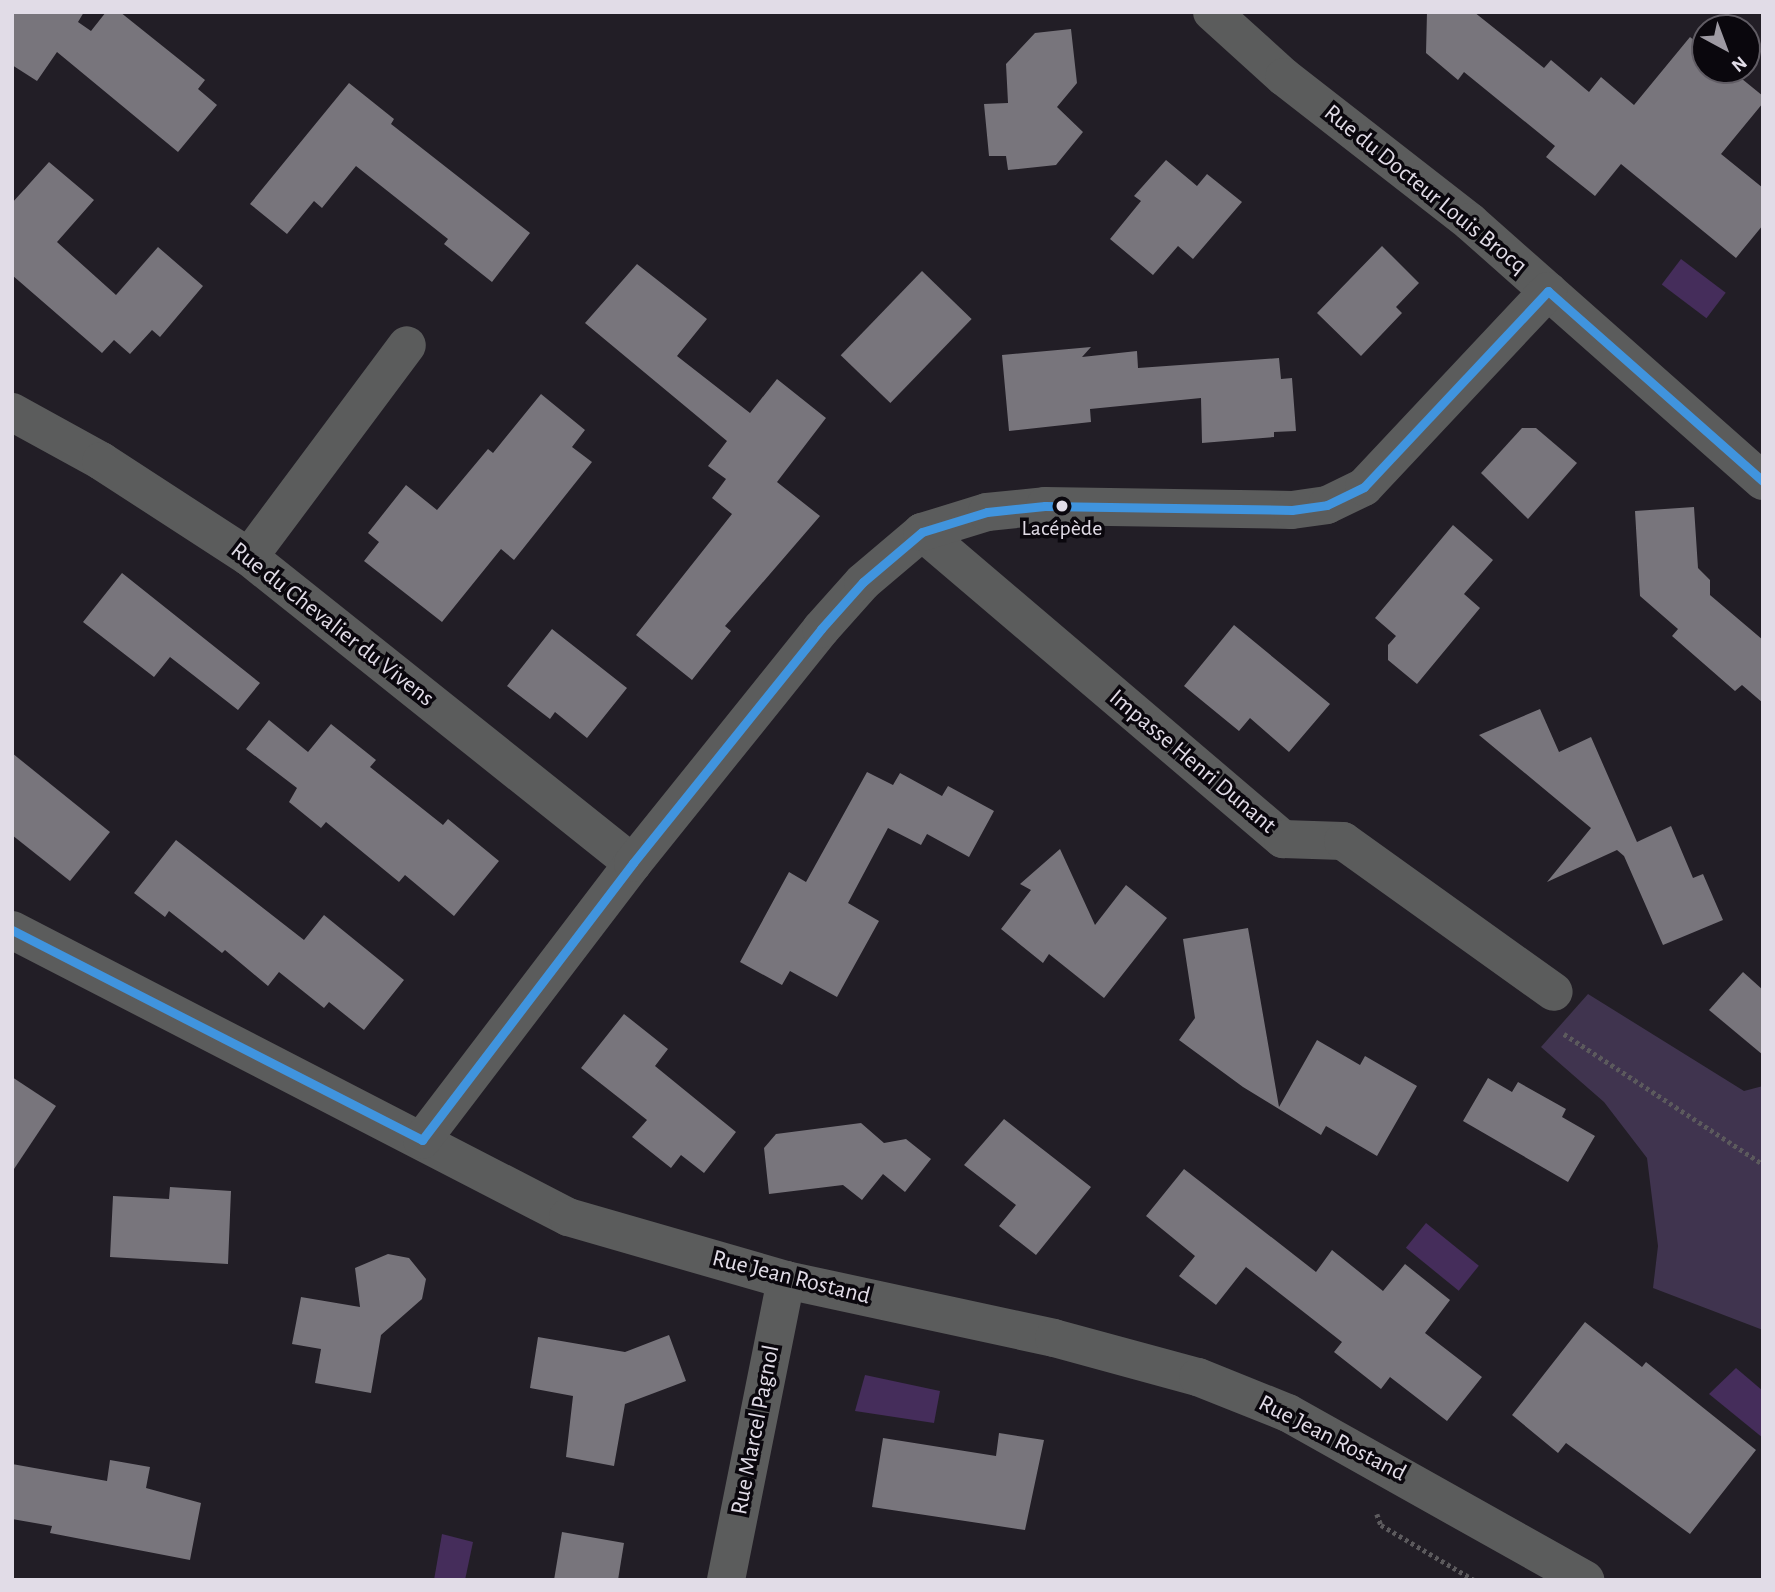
<!DOCTYPE html>
<html>
<head>
<meta charset="utf-8">
<style>
	body { margin:0 }
	#map { position:relative; width:1775px; height:1592px; overflow:hidden; background:#221e26; font-family:"Alegreya Sans",sans-serif }
	div>[style] { position:absolute }
	[style*='--x'] { left:calc(var(--x)*1px); top:calc(var(--y)*1px); width:calc(var(--w)*1px); rotate:calc(var(--a)*1deg) }
	.green>* { inset:0; background:#40344f }
	.water>* { inset:0; background:#452d5b; transform-origin:0 0 }
	.building>* { inset:0; background:#78757c; transform-origin:0 0 }
	.path>* { height:4.5px; margin-top:-2.25px; transform-origin:0; background:repeating-linear-gradient(90deg,#5c5a5d 0 3.5px,transparent 0 7px) }
	.minor>* { height:38px; margin:-19px; padding:0 19px; transform-origin:19px; border-radius:19px; background:#5b5c5c }
	.bus-1>* { height:9px; margin:-4.5px; padding:0 4.5px; transform-origin:4.5px; border-radius:4.5px; background:#4094de }
	.dots>* { width:19px; height:19px; translate:-50% -50%; box-sizing:border-box; border:4px solid #0a070d; border-radius:50% }
	span { translate:-50% -50%; white-space:nowrap; text-align:center; line-height:1.15; -webkit-text-stroke:7px #0a070d; paint-order:stroke }
	.bus-label { font-size:22px; color:#e1dce7 }
	.street-label { font-size:24px; color:#e1dce7 }
	.frame { position:absolute; inset:0; border:14px solid #e1dce7; pointer-events:none }
	.north { position:absolute; left:1691px; top:14px; width:70px; height:70px; box-sizing:border-box; background:#0a070d; border:2px solid #605c64; border-radius:50%; rotate:139deg; font-size:19px; font-weight:700; line-height:28px; text-align:center; color:#e1dce7 }
	.north::after { content:''; display:block; margin:auto; width:24px; height:32px; background:#9e9aa3; clip-path:polygon(50% 0,100% 100%,50% 72%,0 100%) }
</style>
</head>
<body>
<div id="map">
	<div class="green">
		<i style="clip-path:polygon(1588px 994px,1744px 1091px,1763px 1086px,1763px 1330px,1653px 1288px,1658px 1246px,1647px 1158px,1604px 1102px,1541px 1047px)"></i>
	</div>
	<div class="water">
		<i style="left:1681px;top:259px;width:56px;height:32px;rotate:37deg"></i>
		<i style="left:1426px;top:1223px;width:68px;height:32px;rotate:39deg"></i>
		<i style="clip-path:polygon(1736px 1368px,1763px 1391px,1763px 1438px,1709px 1394px)"></i>
		<i style="clip-path:polygon(865px 1375px,940px 1391px,934px 1423px,855px 1411px)"></i>
		<i style="clip-path:polygon(442px 1534px,473px 1542px,465px 1580px,434px 1580px)"></i>
	</div>
	<div class="building">
		<i style="clip-path:polygon(12px 12px,84px 12px,78px 22px,91px 31px,106px 12px,120px 12px,205px 80px,198px 89px,217px 105px,178px 152px,57px 52px,37px 81px,12px 65px)"></i>
		<i style="clip-path:polygon(1427px 12px,1474px 12px,1544px 68px,1551px 60px,1589px 92px,1601px 77px,1634px 105px,1690px 37px,1705px 49px,1705px 70px,1731px 70px,1763px 96px,1763px 103px,1721px 154px,1763px 188px,1763px 225px,1736px 258px,1621px 164px,1595px 196px,1546px 157px,1555px 146px,1464px 72px,1458px 80px,1426px 53px)"></i>
		<i style="clip-path:polygon(1071px 29px,1077px 83px,1057px 107px,1083px 132px,1056px 165px,1008px 170px,1006px 156px,989px 156px,984px 104px,1008px 103px,1006px 64px,1035px 33px)"></i>
		<i style="clip-path:polygon(349px 83px,394px 119px,391px 124px,530px 233px,492px 282px,444px 244px,448px 239px,356px 166px,322px 208px,314px 201px,287px 234px,250px 204px)"></i>
		<i style="clip-path:polygon(1166px 160px,1197px 186px,1207px 174px,1242px 202px,1193px 259px,1178px 246px,1153px 275px,1110px 239px,1141px 201px,1134px 196px)"></i>
		<i style="clip-path:polygon(49px 162px,94px 200px,57px 242px,116px 295px,158px 247px,203px 286px,160px 337px,152px 330px,130px 354px,114px 340px,102px 353px,12px 275px,12px 203px)"></i>
		<i style="clip-path:polygon(1382px 246px,1419px 283px,1396px 307px,1402px 313px,1361px 356px,1317px 313px)"></i>
		<i style="clip-path:polygon(637px 264px,707px 319px,677px 356px,750px 413px,777px 379px,826px 418px,777px 482px,820px 516px,725px 626px,731px 631px,692px 680px,636px 635px,732px 514px,712px 498px,726px 479px,708px 466px,727px 441px,585px 323px)"></i>
		<i style="left:922px;top:271px;width:69px;height:117px;rotate:44deg"></i>
		<i style="clip-path:polygon(1091px 347px,1082px 357px,1137px 351px,1138px 368px,1279px 358px,1281px 379px,1292px 378px,1296px 431px,1274px 432px,1274px 437px,1202px 443px,1201px 398px,1090px 409px,1091px 422px,1009px 431px,1002px 355px)"></i>
		<i style="clip-path:polygon(541px 394px,585px 430px,572px 447px,592px 462px,514px 560px,501px 549px,442px 622px,364px 561px,379px 542px,368px 533px,406px 485px,437px 510px,488px 449px,493px 453px)"></i>
		<i style="clip-path:polygon(1522px 428px,1536px 428px,1577px 463px,1528px 519px,1481px 473px)"></i>
		<i style="clip-path:polygon(1694px 507px,1698px 568px,1710px 580px,1710px 595px,1763px 640px,1763px 703px,1742px 685px,1735px 691px,1672px 636px,1678px 629px,1640px 596px,1635px 511px)"></i>
		<i style="clip-path:polygon(1453px 525px,1493px 560px,1464px 594px,1480px 608px,1417px 684px,1388px 660px,1388px 645px,1396px 636px,1375px 618px)"></i>
		<i style="clip-path:polygon(122px 573px,260px 683px,238px 710px,170px 657px,154px 677px,83px 622px)"></i>
		<i style="clip-path:polygon(1234px 625px,1330px 704px,1289px 752px,1250px 718px,1239px 731px,1184px 686px)"></i>
		<i style="clip-path:polygon(552px 629px,627px 688px,587px 738px,555px 712px,550px 719px,507px 686px)"></i>
		<i style="clip-path:polygon(1540px 709px,1559px 752px,1591px 737px,1637px 842px,1671px 826px,1693px 878px,1703px 874px,1723px 920px,1663px 945px,1624px 856px,1617px 850px,1547px 882px,1591px 828px,1479px 735px)"></i>
		<i style="clip-path:polygon(269px 720px,308px 752px,331px 724px,376px 760px,370px 767px,443px 825px,448px 819px,499px 861px,454px 916px,405px 875px,399px 882px,326px 822px,321px 828px,289px 802px,297px 788px,246px 749px)"></i>
		<i style="clip-path:polygon(12px 753px,110px 832px,70px 881px,12px 835px)"></i>
		<i style="clip-path:polygon(867px 772px,893px 785px,900px 773px,942px 796px,948px 786px,994px 811px,969px 857px,927px 834px,921px 845px,888px 828px,848px 903px,879px 921px,837px 997px,790px 971px,782px 985px,740px 962px,789px 872px,806px 882px)"></i>
		<i style="clip-path:polygon(176px 840px,304px 940px,324px 915px,404px 980px,364px 1030px,329px 1002px,324px 1008px,279px 972px,268px 986px,225px 950px,222px 953px,169px 911px,165px 917px,134px 893px)"></i>
		<i style="clip-path:polygon(1060px 849px,1095px 925px,1126px 885px,1167px 918px,1104px 998px,1049px 954px,1043px 963px,1001px 929px,1031px 890px,1020px 884px)"></i>
		<i style="clip-path:polygon(1248px 928px,1279px 1107px,1317px 1040px,1360px 1065px,1365px 1056px,1417px 1086px,1377px 1156px,1326px 1126px,1321px 1135px,1243px 1087px,1179px 1040px,1195px 1018px,1183px 939px)"></i>
		<i style="clip-path:polygon(1743px 972px,1763px 990px,1763px 1055px,1709px 1010px)"></i>
		<i style="clip-path:polygon(624px 1014px,668px 1049px,655px 1066px,736px 1132px,704px 1173px,681px 1155px,671px 1168px,632px 1137px,647px 1120px,581px 1068px)"></i>
		<i style="clip-path:polygon(12px 1077px,56px 1106px,12px 1172px)"></i>
		<i style="clip-path:polygon(1488px 1078px,1512px 1092px,1518px 1082px,1566px 1109px,1562px 1117px,1595px 1136px,1568px 1182px,1463px 1121px)"></i>
		<i style="clip-path:polygon(1004px 1119px,1091px 1187px,1036px 1255px,999px 1226px,1016px 1205px,964px 1165px)"></i>
		<i style="clip-path:polygon(861px 1123px,884px 1143px,906px 1139px,931px 1159px,905px 1192px,883px 1174px,862px 1200px,843px 1185px,769px 1194px,764px 1148px,776px 1134px)"></i>
		<i style="clip-path:polygon(1184px 1169px,1316px 1272px,1332px 1250px,1383px 1291px,1405px 1264px,1450px 1300px,1425px 1333px,1482px 1377px,1447px 1421px,1390px 1377px,1381px 1389px,1334px 1352px,1342px 1342px,1246px 1267px,1216px 1305px,1179px 1276px,1195px 1256px,1146px 1216px)"></i>
		<i style="clip-path:polygon(170px 1187px,231px 1191px,228px 1264px,110px 1257px,113px 1196px,169px 1199px)"></i>
		<i style="clip-path:polygon(388px 1254px,409px 1258px,426px 1279px,422px 1299px,381px 1335px,371px 1393px,315px 1383px,321px 1349px,292px 1344px,301px 1297px,360px 1307px,355px 1268px)"></i>
		<i style="clip-path:polygon(1585px 1322px,1642px 1367px,1646px 1362px,1756px 1450px,1690px 1534px,1566px 1443px,1558px 1453px,1512px 1415px)"></i>
		<i style="clip-path:polygon(669px 1335px,686px 1381px,625px 1404px,614px 1466px,566px 1457px,573px 1396px,530px 1388px,538px 1337px,625px 1352px)"></i>
		<i style="clip-path:polygon(999px 1433px,1044px 1440px,1025px 1530px,872px 1507px,883px 1438px,996px 1456px)"></i>
		<i style="clip-path:polygon(110px 1460px,150px 1467px,146px 1488px,201px 1503px,190px 1560px,50px 1533px,52px 1526px,12px 1519px,12px 1464px,107px 1481px)"></i>
		<i style="clip-path:polygon(562px 1532px,624px 1543px,618px 1580px,554px 1580px)"></i>
	</div>
	<div class="path">
		<i style="--x:1564;--y:1034;--w:238;--a:33.2"></i>
		<i style="--x:1377;--y:1514;--w:12;--a:70"></i>
		<i style="--x:1381;--y:1525;--w:108;--a:30.6"></i>
	</div>
	<div class="minor">
		<i style="--x:1212;--y:12;--w:97;--a:42.1"></i>
		<i style="--x:1284;--y:77;--w:236;--a:37.9"></i>
		<i style="--x:1470;--y:222;--w:391;--a:41.5"></i>
		<i style="--x:12;--y:412;--w:102;--a:28.8"></i>
		<i style="--x:101;--y:461;--w:176;--a:33"></i>
		<i style="--x:249;--y:557;--w:491;--a:38.6"></i>
		<i style="--x:922;--y:532;--w:474;--a:40.4"></i>
		<i style="--x:1283;--y:839;--w:60;--a:1.9"></i>
		<i style="--x:1343;--y:841;--w:259;--a:35.6"></i>
		<i style="--x:249;--y:557;--w:264;--a:-53.3"></i>
		<i style="--x:12;--y:930;--w:626;--a:27.3"></i>
		<i style="--x:568;--y:1217;--w:227;--a:16.1"></i>
		<i style="--x:786;--y:1280;--w:274;--a:12.2"></i>
		<i style="--x:1054;--y:1338;--w:149;--a:15.2"></i>
		<i style="--x:1198;--y:1377;--w:97;--a:21.8"></i>
		<i style="--x:1288;--y:1413;--w:341;--a:29.3"></i>
		<i style="--x:422;--y:1140;--w:348;--a:-52.7"></i>
		<i style="--x:633;--y:863;--w:300;--a:-51.2"></i>
		<i style="--x:821;--y:629;--w:63;--a:-48.2"></i>
		<i style="--x:863;--y:582;--w:77;--a:-40.3"></i>
		<i style="--x:922;--y:532;--w:68;--a:-17.1"></i>
		<i style="--x:987;--y:512;--w:58;--a:-5.9"></i>
		<i style="--x:1045;--y:506;--w:247;--a:0.9"></i>
		<i style="--x:1292;--y:510;--w:35;--a:-8"></i>
		<i style="--x:1327;--y:505;--w:41;--a:-25.9"></i>
		<i style="--x:1364;--y:487;--w:269;--a:-46.8"></i>
		<i style="--x:726;--y:1580;--w:306;--a:-78.7"></i>
	</div>
	<div class="bus-1">
		<i style="--x:1548;--y:291;--w:287;--a:41.5"></i>
		<i style="--x:12;--y:930;--w:461;--a:27.1"></i>
		<i style="--x:422;--y:1140;--w:348;--a:-52.7"></i>
		<i style="--x:633;--y:863;--w:300;--a:-51.2"></i>
		<i style="--x:821;--y:629;--w:63;--a:-48.2"></i>
		<i style="--x:863;--y:582;--w:77;--a:-40.3"></i>
		<i style="--x:922;--y:532;--w:68;--a:-17.1"></i>
		<i style="--x:987;--y:512;--w:58;--a:-5.9"></i>
		<i style="--x:1045;--y:506;--w:247;--a:0.9"></i>
		<i style="--x:1292;--y:510;--w:35;--a:-8"></i>
		<i style="--x:1327;--y:505;--w:41;--a:-25.9"></i>
		<i style="--x:1364;--y:487;--w:269;--a:-46.8"></i>
	</div>
	<div class="dots">
		<i style="left:1062px;top:506px;background:#e1dce7"></i>
	</div>
	<div class="bus-label">
		<span style="left:1062px;top:529px">Lacépède</span>
	</div>
	<div class="street-label">
		<span style="left:1425px;top:190px;rotate:39deg">Rue du Docteur Louis Brocq</span>
		<span style="left:332px;top:625px;rotate:38deg">Rue du Chevalier du Vivens</span>
		<span style="left:1192px;top:762px;rotate:40deg">Impasse Henri Dunant</span>
		<span style="left:791px;top:1278px;rotate:14deg">Rue Jean Rostand</span>
		<span style="left:756px;top:1430px;rotate:-79deg">Rue Marcel Pagnol</span>
		<span style="left:1332px;top:1439px;rotate:27deg">Rue Jean Rostand</span>
	</div>
	<div class="frame"></div>
	<div class="north">N</div>
</div>
</body>
</html>
